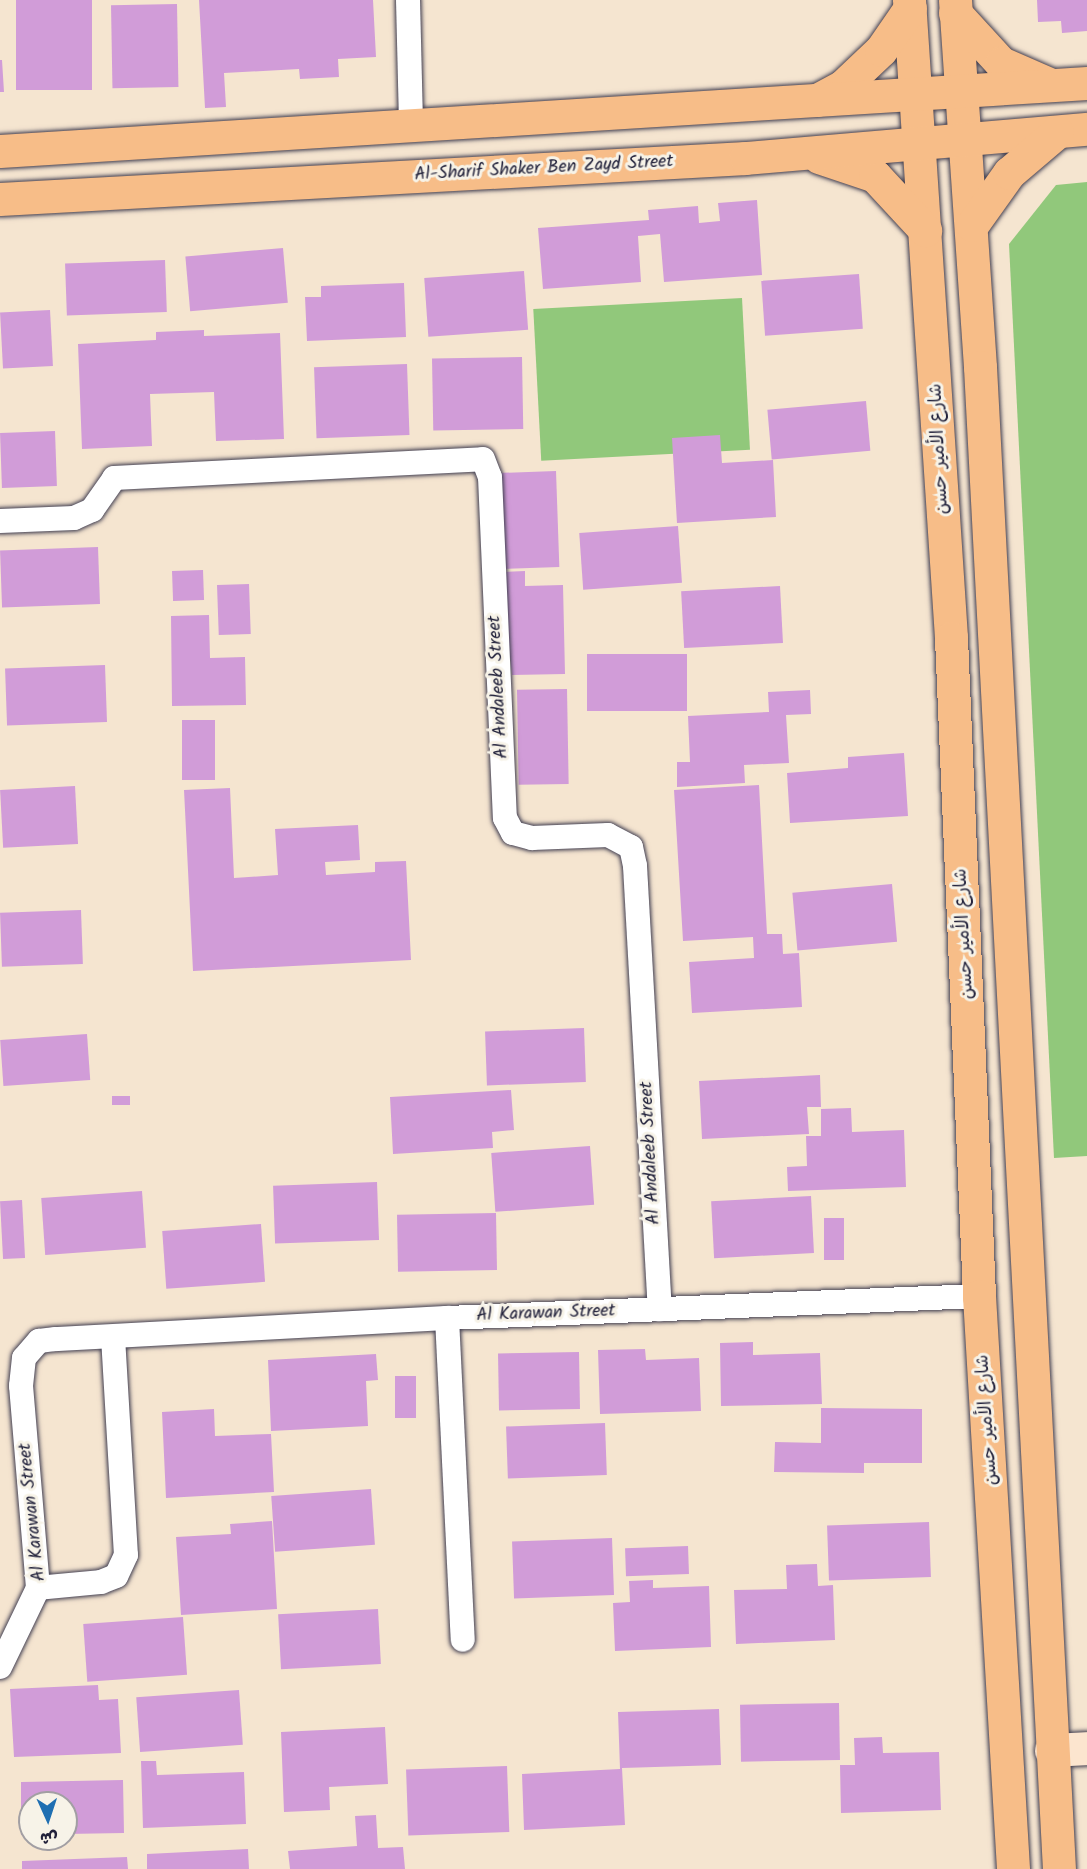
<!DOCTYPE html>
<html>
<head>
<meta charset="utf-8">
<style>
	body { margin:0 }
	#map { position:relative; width:1087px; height:1869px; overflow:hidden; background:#f5e5d0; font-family:Kalam,"Playpen Sans Arabic",sans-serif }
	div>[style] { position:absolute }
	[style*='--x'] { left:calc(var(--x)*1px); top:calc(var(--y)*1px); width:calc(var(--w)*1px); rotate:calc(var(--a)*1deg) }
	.green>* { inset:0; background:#91c87b; transform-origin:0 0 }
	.building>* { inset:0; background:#d19cd8; transform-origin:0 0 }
	.roads { filter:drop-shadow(0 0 2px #423f51) drop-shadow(0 0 2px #423f51) }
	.street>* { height:24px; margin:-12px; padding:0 12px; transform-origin:12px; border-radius:12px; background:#fff }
	.secondary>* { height:33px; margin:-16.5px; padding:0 16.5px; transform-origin:16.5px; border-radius:16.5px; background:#fce5cf }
	.primary>* { height:33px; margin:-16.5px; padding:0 16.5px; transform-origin:16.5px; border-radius:16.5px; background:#f7bd88 }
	span { translate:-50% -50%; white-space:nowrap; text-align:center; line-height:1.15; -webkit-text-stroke:6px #f7f3e8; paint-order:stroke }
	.street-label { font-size:18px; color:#22223b }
	.north { position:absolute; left:18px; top:1791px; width:60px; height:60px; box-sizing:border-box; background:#f7f3e8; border:2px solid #a29fa3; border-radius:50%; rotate:177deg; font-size:16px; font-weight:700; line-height:24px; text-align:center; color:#22223b }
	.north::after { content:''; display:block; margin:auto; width:21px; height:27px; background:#1f6fb2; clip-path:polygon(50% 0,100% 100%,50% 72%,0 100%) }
</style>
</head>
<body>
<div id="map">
	<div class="green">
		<i style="clip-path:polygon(1087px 182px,1087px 1156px,1054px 1158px,1009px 244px,1056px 185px)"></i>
		<i style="left:742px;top:298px;width:152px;height:209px;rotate:87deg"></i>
	</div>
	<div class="building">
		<i style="left:16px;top:0;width:76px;height:90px"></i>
		<i style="clip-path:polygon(199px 0,373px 0,376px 57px,338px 59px,339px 77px,300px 79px,299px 69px,224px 73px,226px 107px,205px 108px)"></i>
		<i style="clip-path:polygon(1037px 0,1087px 0,1087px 31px,1062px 33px,1061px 21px,1038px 22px)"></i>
		<i style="left:177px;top:4px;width:83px;height:66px;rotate:89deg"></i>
		<i style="clip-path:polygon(0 60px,2px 60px,4px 92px,0 92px)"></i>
		<i style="clip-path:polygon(757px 200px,762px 275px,664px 282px,660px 234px,638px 236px,641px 282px,543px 289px,538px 228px,649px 220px,648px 210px,698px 206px,699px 223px,720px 221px,718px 203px)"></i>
		<i style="left:283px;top:248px;width:55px;height:98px;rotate:85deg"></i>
		<i style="left:165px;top:260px;width:52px;height:100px;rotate:88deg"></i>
		<i style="left:524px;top:271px;width:59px;height:100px;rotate:86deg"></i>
		<i style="left:859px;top:274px;width:55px;height:98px;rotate:86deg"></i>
		<i style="clip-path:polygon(404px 283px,406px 337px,307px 341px,305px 297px,321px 297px,321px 286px)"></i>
		<i style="left:50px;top:310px;width:56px;height:50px;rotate:87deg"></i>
		<i style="clip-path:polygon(204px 330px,204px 336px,280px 333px,284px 439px,216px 441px,214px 392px,150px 394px,152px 446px,82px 449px,78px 344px,156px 340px,156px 332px)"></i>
		<i style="left:522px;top:357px;width:72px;height:90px;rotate:89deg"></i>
		<i style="left:407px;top:364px;width:71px;height:93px;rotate:88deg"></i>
		<i style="left:866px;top:401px;width:50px;height:99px;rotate:85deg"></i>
		<i style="left:55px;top:431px;width:55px;height:55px;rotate:88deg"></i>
		<i style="clip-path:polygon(720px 435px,722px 463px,773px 460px,776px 517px,677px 523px,672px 438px)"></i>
		<i style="left:556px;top:471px;width:96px;height:59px;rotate:88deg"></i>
		<i style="left:678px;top:526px;width:57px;height:99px;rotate:86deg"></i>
		<i style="left:98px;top:547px;width:57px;height:98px;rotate:88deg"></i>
		<i style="left:203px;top:570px;width:30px;height:31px;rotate:88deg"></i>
		<i style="clip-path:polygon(525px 571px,525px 586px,563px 585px,565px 674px,512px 675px,501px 572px)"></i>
		<i style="left:249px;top:584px;width:50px;height:32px;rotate:88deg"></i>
		<i style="left:780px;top:586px;width:57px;height:99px;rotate:87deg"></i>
		<i style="clip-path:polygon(209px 615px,210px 658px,245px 657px,246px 705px,172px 706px,171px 616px)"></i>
		<i style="left:687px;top:654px;width:57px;height:100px;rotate:90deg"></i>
		<i style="left:105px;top:665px;width:57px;height:100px;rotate:88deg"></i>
		<i style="left:567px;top:689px;width:95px;height:50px;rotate:89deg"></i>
		<i style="clip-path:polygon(810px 690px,811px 714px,786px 715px,789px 763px,744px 765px,745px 783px,677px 787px,677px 762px,690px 762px,688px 716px,769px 712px,768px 692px)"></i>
		<i style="left:182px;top:720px;width:33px;height:60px"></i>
		<i style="clip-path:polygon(904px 753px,908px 816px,790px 823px,787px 773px,848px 768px,848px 757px)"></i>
		<i style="clip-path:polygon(759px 785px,767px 934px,782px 934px,783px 954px,799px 953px,802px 1007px,692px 1013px,689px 962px,754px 958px,753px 937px,683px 941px,674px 790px)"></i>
		<i style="left:75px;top:786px;width:58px;height:75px;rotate:87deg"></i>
		<i style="clip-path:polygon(230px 788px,234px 878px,278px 875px,275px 829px,358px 825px,360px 860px,325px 862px,326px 875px,375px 872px,375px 862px,406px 861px,411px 960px,193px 971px,184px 790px)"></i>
		<i style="left:892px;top:884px;width:58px;height:100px;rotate:85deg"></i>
		<i style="left:81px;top:910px;width:54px;height:81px;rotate:88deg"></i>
		<i style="left:584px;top:1028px;width:54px;height:99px;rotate:88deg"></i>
		<i style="left:87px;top:1034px;width:46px;height:87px;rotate:86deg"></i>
		<i style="clip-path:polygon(820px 1075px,821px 1107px,807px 1107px,809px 1134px,702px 1139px,699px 1081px)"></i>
		<i style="clip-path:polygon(511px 1090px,514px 1130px,492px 1132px,493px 1148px,393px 1154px,390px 1097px)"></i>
		<i style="left:130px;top:1096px;width:9px;height:18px;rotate:90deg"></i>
		<i style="clip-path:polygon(851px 1108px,852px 1132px,904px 1130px,906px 1187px,788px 1191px,787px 1167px,807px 1166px,806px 1136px,821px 1136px,821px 1109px)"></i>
		<i style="left:590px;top:1146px;width:59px;height:99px;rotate:86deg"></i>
		<i style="left:377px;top:1182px;width:58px;height:104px;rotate:88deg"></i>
		<i style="left:142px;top:1191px;width:57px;height:101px;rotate:86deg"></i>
		<i style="left:811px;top:1196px;width:57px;height:100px;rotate:87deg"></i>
		<i style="left:22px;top:1200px;width:58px;height:22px;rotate:87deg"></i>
		<i style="left:496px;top:1213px;width:57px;height:99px;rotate:89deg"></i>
		<i style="left:824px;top:1218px;width:20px;height:42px"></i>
		<i style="left:261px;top:1224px;width:58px;height:99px;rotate:86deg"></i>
		<i style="clip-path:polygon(753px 1342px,753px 1355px,820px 1353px,822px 1404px,721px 1406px,720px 1343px)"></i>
		<i style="clip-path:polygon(645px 1349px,646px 1360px,699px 1358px,701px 1411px,600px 1414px,598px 1350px)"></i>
		<i style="left:579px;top:1352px;width:57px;height:81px;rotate:89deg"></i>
		<i style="clip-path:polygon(376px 1354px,378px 1380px,366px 1381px,368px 1426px,271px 1431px,268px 1360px)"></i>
		<i style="left:395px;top:1376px;width:21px;height:42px"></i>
		<i style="clip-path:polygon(821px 1408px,922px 1409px,922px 1463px,864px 1463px,864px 1473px,774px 1472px,775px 1442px,821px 1443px)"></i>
		<i style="clip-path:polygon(214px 1409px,215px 1436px,271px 1434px,274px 1492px,166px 1498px,162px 1412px)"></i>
		<i style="left:605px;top:1423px;width:52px;height:99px;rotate:88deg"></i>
		<i style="left:371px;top:1489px;width:56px;height:100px;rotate:86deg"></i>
		<i style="clip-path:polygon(272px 1521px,277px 1609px,181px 1615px,176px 1537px,231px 1534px,230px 1524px)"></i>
		<i style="left:929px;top:1522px;width:55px;height:102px;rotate:88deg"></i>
		<i style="left:612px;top:1538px;width:57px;height:100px;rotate:88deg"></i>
		<i style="left:688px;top:1546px;width:28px;height:63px;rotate:88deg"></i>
		<i style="clip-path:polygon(817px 1564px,818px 1586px,833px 1585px,835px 1640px,736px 1644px,734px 1590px,787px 1589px,786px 1565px)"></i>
		<i style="clip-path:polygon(653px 1580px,653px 1588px,709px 1586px,711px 1647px,615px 1651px,613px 1603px,630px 1602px,629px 1581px)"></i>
		<i style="left:378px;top:1609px;width:55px;height:100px;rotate:87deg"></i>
		<i style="left:183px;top:1617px;width:58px;height:100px;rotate:86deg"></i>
		<i style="clip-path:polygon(98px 1685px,99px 1700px,118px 1699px,121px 1753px,14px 1757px,10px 1689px)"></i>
		<i style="left:239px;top:1690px;width:55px;height:103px;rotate:86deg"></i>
		<i style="left:839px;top:1703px;width:57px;height:99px;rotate:89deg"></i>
		<i style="clip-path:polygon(719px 1709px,721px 1765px,622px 1768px,625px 1825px,524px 1830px,522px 1774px,620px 1769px,618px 1712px)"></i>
		<i style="clip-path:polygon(385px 1727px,388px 1784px,329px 1787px,330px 1810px,284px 1812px,281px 1732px)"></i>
		<i style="clip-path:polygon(882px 1737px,883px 1753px,939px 1752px,941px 1810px,841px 1813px,840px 1765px,855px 1765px,854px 1738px)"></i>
		<i style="clip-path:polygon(141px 1761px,156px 1761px,157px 1775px,244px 1772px,246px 1824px,143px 1828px)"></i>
		<i style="left:507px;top:1766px;width:66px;height:101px;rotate:88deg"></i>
		<i style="clip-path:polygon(123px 1780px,124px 1833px,66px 1834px,66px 1803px,30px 1803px,30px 1835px,21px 1835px,21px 1782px)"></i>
		<i style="clip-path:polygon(376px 1815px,378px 1848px,403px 1847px,405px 1869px,290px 1869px,288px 1851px,357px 1846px,355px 1816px)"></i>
		<i style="clip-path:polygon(248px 1849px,249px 1869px,147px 1869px,147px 1854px)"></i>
		<i style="clip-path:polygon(127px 1857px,128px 1869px,22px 1869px,22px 1861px)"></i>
	</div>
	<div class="roads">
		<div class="street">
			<i style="--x:408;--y:0;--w:127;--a:88.6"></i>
			<i style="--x:0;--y:521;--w:74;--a:-2.3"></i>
			<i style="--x:74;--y:518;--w:20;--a:-24"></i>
			<i style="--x:92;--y:510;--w:39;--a:-55"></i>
			<i style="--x:114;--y:478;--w:369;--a:-2.9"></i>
			<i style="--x:483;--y:459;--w:19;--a:69"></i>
			<i style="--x:490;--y:477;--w:341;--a:87.5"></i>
			<i style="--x:505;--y:818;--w:17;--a:62"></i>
			<i style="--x:513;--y:833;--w:20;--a:15"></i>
			<i style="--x:532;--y:838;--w:76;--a:-2.3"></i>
			<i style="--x:608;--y:835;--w:26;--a:28"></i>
			<i style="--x:631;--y:847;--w:19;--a:78"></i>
			<i style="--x:635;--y:866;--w:444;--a:86.8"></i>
			<i style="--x:447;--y:1318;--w:322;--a:87.2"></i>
			<i style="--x:113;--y:1337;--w:218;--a:86.6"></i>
			<i style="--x:126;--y:1555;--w:23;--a:115"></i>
			<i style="--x:116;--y:1576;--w:16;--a:158"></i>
			<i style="--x:101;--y:1582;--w:63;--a:174.6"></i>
			<i style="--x:38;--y:1588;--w:203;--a:-94.8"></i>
			<i style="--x:21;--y:1386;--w:28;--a:-84"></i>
			<i style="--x:24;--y:1358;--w:23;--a:-49"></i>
			<i style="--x:39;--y:1341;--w:17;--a:-7"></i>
			<i style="--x:56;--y:1339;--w:392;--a:-3.1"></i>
			<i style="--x:447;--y:1318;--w:532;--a:-2.37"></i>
			<i style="--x:0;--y:1667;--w:88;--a:-64.3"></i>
		</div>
		<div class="secondary">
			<i style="--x:1051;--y:1750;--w:36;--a:-3"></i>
		</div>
		<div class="primary">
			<i style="--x:909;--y:0;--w:639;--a:86.23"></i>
			<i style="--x:951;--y:638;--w:659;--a:87.56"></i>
			<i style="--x:979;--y:1296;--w:574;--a:86.6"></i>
			<i style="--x:955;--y:0;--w:368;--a:86.1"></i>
			<i style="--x:980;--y:367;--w:1504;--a:86.99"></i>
			<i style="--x:955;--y:13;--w:68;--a:47.4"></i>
			<i style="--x:1001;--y:63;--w:52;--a:23.6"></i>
			<i style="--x:817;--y:100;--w:30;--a:-28"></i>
			<i style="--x:843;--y:86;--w:52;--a:-43.5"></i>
			<i style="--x:881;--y:50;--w:51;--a:-55.4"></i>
			<i style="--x:0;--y:151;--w:1089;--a:-3.58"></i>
			<i style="--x:819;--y:157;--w:59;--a:18.7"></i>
			<i style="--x:875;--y:176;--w:74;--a:47.2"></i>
			<i style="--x:0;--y:199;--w:747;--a:-3.15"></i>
			<i style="--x:746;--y:158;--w:342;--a:-4.9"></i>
			<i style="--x:972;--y:225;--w:64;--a:-54.6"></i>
			<i style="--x:1009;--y:173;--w:63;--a:-40.5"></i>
		</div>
	</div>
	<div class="street-label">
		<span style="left:544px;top:169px;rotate:-3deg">Al-Sharif Shaker Ben Zayd Street</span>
		<span style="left:940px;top:449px;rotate:-93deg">شارع الأمير حسن</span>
		<span style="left:499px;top:687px;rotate:-93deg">Al Andaleeb Street</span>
		<span style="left:965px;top:934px;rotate:-93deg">شارع الأمير حسن</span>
		<span style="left:651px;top:1153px;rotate:-93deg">Al Andaleeb Street</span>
		<span style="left:546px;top:1314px;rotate:-2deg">Al Karawan Street</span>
		<span style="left:988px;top:1420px;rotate:-94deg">شارع الأمير حسن</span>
		<span style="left:33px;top:1512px;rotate:-96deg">Al Karawan Street</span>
	</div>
	<div class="north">ش</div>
</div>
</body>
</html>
